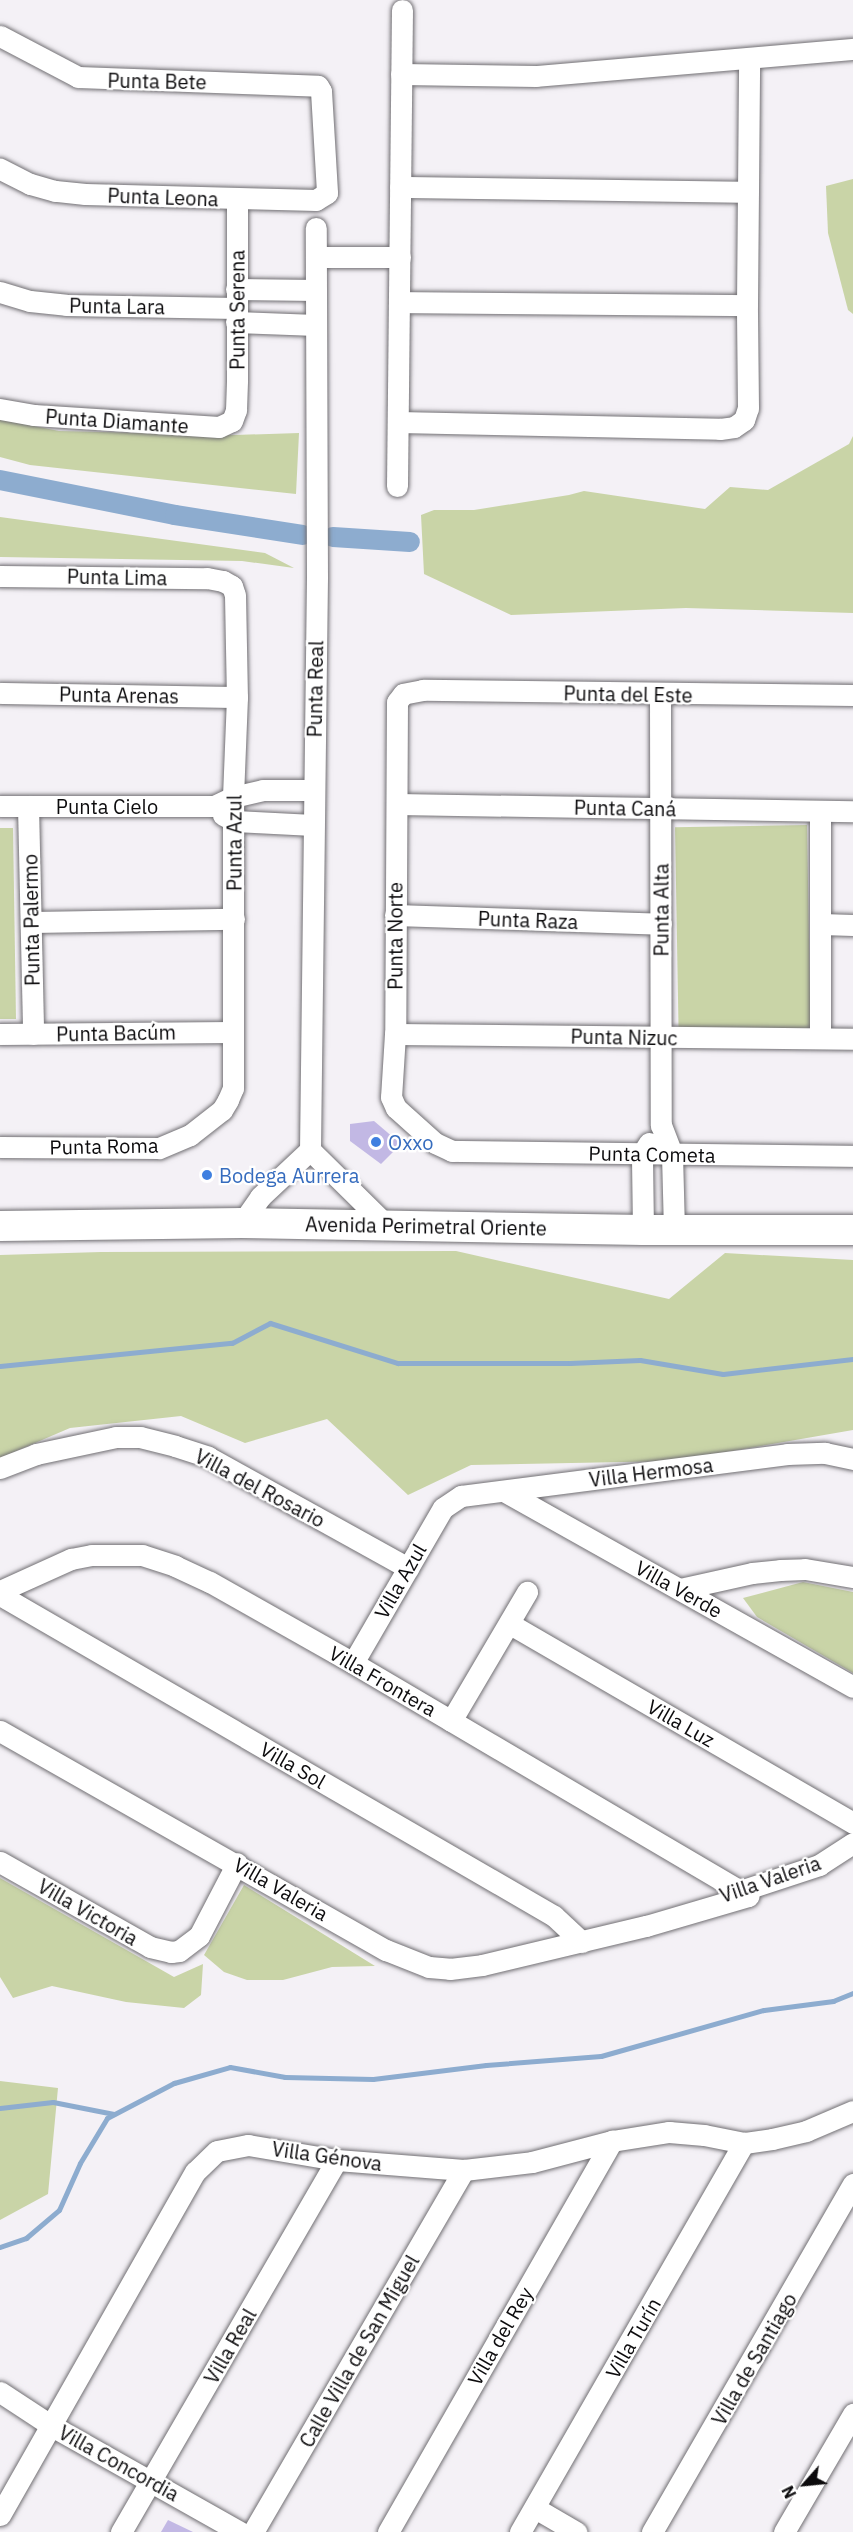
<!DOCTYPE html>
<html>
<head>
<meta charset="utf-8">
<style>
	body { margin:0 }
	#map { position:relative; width:853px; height:2532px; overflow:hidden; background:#f4f1f6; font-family:"IBM Plex Sans",sans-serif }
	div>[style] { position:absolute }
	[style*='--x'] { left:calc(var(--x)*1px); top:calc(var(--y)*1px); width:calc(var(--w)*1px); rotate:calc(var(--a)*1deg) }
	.green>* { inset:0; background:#c9d4a7; transform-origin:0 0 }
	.stream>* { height:5px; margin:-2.5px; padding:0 2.5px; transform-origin:2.5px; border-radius:2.5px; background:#8daccf }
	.canal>* { height:20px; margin:-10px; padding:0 10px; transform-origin:10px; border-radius:10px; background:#8daccf }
	.building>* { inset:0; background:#c2b8e4 }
	.roads { filter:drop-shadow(0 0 2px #716f73) drop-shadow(0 0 2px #716f73) }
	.street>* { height:21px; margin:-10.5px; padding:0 10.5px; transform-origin:10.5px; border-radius:10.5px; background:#fff }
	.secondary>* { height:30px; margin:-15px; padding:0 15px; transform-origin:15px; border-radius:15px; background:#fff }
	.dots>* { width:16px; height:16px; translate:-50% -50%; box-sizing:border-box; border:3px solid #fff; border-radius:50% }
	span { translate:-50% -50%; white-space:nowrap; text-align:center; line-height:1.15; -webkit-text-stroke:4.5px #fff; paint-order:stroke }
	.street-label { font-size:20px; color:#0c0b0d }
	.shop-label { font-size:20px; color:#366cbe }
	.left { translate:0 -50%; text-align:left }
	.north { position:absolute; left:775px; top:2454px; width:60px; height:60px; -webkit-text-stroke:4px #fff; paint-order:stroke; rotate:243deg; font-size:16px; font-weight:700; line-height:24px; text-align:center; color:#0c0b0d }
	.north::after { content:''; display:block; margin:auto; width:21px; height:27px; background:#0c0b0d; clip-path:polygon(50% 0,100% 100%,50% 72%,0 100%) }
</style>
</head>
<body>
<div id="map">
	<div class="green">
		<i style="clip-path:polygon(853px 179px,853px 314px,848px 310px,828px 233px,826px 186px)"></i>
		<i style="clip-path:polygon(0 419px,59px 431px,235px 435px,299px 433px,296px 494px,30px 465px,0 457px)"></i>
		<i style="clip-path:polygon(853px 436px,853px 613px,686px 608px,511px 615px,424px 574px,421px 515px,434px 510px,474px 510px,569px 495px,584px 491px,705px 509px,730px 487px,768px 490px,849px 444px)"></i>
		<i style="clip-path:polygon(0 517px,265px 553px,294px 568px,242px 561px,0 557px)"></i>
		<i style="left:807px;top:825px;width:205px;height:132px;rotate:89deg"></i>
		<i style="clip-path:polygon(0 828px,13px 828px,16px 1019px,0 1019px)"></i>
		<i style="clip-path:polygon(456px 1251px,669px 1299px,725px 1253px,853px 1260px,853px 1430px,674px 1461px,471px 1465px,408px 1495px,327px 1419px,245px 1443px,181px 1416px,70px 1428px,0 1458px,0 1255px,101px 1252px)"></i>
		<i style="clip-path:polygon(803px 1582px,853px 1592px,853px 1673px,757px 1617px,743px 1598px)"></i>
		<i style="clip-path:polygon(0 1878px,174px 1977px,203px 1964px,201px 1995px,184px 2008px,126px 2002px,52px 1986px,13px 1998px,0 1977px)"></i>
		<i style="clip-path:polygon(244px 1885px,375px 1966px,332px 1967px,283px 1980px,247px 1980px,224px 1972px,204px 1955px)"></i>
		<i style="clip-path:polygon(0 2081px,58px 2088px,48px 2194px,0 2220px)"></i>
	</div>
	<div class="stream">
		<i style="--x:0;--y:1366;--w:233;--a:-5.7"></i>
		<i style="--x:232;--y:1343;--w:43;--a:-27.8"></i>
		<i style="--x:270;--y:1323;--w:134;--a:17.4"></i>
		<i style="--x:398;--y:1363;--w:172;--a:0"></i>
		<i style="--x:570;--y:1363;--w:70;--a:-2.5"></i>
		<i style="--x:640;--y:1360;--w:84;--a:9.6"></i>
		<i style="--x:723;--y:1374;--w:131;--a:-6.6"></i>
		<i style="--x:0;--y:2108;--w:53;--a:-6.5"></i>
		<i style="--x:53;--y:2102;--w:62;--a:11.1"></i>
		<i style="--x:0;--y:2247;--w:28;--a:-19"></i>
		<i style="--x:26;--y:2238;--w:43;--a:-40.3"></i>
		<i style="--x:59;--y:2210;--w:51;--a:-65.9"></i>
		<i style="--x:80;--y:2163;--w:52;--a:-59"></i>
		<i style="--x:107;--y:2118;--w:76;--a:-27.6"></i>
		<i style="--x:174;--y:2083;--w:58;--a:-15.9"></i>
		<i style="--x:230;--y:2067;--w:56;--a:10.3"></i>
		<i style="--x:285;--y:2077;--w:88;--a:1.3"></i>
		<i style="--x:373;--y:2079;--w:114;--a:-7.1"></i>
		<i style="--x:486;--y:2065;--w:115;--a:-4.5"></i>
		<i style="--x:601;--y:2056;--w:169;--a:-15.8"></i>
		<i style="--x:764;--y:2010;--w:70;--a:-7.4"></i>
		<i style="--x:833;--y:2001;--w:22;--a:-22"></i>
	</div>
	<div class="canal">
		<i style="--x:0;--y:480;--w:178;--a:11.3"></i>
		<i style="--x:175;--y:515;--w:129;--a:8.9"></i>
		<i style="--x:333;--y:537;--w:77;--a:3.7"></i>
	</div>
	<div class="building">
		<i style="clip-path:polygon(374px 1121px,401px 1144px,381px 1164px,350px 1141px,350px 1124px)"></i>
		<i style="clip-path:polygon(168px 2520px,193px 2532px,161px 2532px)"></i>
	</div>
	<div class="roads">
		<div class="street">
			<i style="--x:0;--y:36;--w:88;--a:27.7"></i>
			<i style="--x:78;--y:77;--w:240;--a:2.1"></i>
			<i style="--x:318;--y:86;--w:6;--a:59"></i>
			<i style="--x:321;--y:91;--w:102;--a:86.6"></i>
			<i style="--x:327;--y:193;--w:13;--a:148"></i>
			<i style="--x:316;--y:200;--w:231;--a:-178.5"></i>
			<i style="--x:85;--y:194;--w:30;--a:-174"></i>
			<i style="--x:55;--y:191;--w:26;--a:-164"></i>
			<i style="--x:30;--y:184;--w:34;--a:-153"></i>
			<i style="--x:401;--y:74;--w:135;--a:0.8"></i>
			<i style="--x:536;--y:76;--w:318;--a:-4.9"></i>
			<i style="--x:400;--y:187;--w:348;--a:0.8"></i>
			<i style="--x:316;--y:257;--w:84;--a:0"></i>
			<i style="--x:236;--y:289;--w:80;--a:0.7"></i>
			<i style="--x:0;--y:292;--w:31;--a:17"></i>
			<i style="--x:30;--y:301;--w:36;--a:6"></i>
			<i style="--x:66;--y:305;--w:170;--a:1"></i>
			<i style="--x:399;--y:302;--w:348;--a:0.5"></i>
			<i style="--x:236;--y:322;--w:80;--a:2.1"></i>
			<i style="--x:0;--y:409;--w:35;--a:10"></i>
			<i style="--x:34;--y:415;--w:185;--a:3.7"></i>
			<i style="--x:219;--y:427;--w:14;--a:-25"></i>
			<i style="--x:232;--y:421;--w:12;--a:-70"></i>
			<i style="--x:236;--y:410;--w:30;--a:-88"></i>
			<i style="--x:237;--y:380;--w:181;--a:-90"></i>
			<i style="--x:398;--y:422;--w:322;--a:1.2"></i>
			<i style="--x:720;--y:429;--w:14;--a:-8"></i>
			<i style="--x:734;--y:427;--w:12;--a:-35"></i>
			<i style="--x:744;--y:420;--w:13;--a:-72"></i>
			<i style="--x:748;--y:408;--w:103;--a:-90.6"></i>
			<i style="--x:747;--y:305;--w:246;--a:-89.5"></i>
			<i style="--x:397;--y:486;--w:476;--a:-89.4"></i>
			<i style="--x:0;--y:576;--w:207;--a:0.6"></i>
			<i style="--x:207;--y:578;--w:16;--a:11"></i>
			<i style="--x:223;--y:581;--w:10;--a:29"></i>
			<i style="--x:232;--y:586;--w:9;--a:72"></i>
			<i style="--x:235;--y:595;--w:102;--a:88.9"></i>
			<i style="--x:237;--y:697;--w:100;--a:92.3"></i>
			<i style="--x:233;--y:797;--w:291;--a:90"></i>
			<i style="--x:233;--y:1088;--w:13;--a:113"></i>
			<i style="--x:228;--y:1100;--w:12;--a:121"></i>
			<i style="--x:222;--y:1110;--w:41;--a:142"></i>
			<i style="--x:190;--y:1135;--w:34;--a:157"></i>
			<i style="--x:159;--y:1148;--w:159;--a:-179.6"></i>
			<i style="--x:0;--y:693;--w:237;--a:1"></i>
			<i style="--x:660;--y:695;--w:430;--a:89.9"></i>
			<i style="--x:661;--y:1125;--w:31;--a:69"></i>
			<i style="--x:672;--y:1154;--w:76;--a:88.5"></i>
			<i style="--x:853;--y:695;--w:430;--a:-179.3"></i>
			<i style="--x:423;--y:690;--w:20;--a:169"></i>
			<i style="--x:403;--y:694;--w:10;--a:127"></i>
			<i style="--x:397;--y:702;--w:332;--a:90.3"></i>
			<i style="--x:395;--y:1034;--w:63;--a:93.6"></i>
			<i style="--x:391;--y:1097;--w:12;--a:66"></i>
			<i style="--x:396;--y:1108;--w:52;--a:41.9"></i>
			<i style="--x:435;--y:1143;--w:19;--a:25"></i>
			<i style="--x:452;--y:1151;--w:401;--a:0.7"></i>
			<i style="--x:397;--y:804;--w:456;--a:0.9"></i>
			<i style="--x:0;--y:806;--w:214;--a:0"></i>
			<i style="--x:214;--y:806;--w:21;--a:-25"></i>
			<i style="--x:233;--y:797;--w:31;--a:-13"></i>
			<i style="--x:263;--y:790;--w:50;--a:0"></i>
			<i style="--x:28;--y:806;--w:228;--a:88.7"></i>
			<i style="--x:223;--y:815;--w:13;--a:27"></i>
			<i style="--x:235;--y:821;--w:78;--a:2.9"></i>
			<i style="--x:395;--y:915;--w:266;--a:1.9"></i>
			<i style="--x:32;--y:922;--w:202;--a:-0.9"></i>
			<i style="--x:821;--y:924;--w:32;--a:2"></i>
			<i style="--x:0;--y:1034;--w:232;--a:-0.5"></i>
			<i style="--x:395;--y:1034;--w:458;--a:0.6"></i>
			<i style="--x:820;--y:1038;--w:227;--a:-90"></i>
			<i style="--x:310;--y:1150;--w:108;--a:44.6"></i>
			<i style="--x:242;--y:1223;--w:32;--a:-55"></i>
			<i style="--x:260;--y:1197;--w:69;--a:-43.2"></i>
			<i style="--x:310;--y:1150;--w:573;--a:-89.3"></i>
			<i style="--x:317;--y:577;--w:349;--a:-90.2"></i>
			<i style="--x:643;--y:1230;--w:76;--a:-90.8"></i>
			<i style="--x:642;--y:1154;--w:13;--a:-58"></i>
			<i style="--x:0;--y:1468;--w:39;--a:-21"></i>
			<i style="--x:36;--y:1454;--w:82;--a:-12"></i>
			<i style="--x:116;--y:1437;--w:24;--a:0"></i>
			<i style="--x:140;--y:1437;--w:36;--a:14"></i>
			<i style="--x:175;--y:1446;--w:35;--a:18"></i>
			<i style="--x:208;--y:1457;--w:229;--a:29"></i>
			<i style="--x:504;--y:1491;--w:400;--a:29.3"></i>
			<i style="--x:680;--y:1589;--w:74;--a:-12.5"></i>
			<i style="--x:752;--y:1573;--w:28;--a:-6"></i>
			<i style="--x:780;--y:1570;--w:25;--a:-2"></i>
			<i style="--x:805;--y:1569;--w:49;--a:9.5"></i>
			<i style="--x:0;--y:1591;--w:78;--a:-24.3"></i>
			<i style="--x:71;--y:1559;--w:21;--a:-11"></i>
			<i style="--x:92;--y:1555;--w:50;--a:0"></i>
			<i style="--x:142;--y:1555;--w:35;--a:18"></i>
			<i style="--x:175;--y:1566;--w:38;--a:25"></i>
			<i style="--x:210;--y:1582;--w:164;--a:29.5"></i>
			<i style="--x:353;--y:1663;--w:459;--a:30.5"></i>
			<i style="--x:0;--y:1595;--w:640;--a:30.09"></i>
			<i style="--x:554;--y:1916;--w:38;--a:43"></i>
			<i style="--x:510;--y:1624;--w:397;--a:30.1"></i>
			<i style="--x:353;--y:1663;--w:179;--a:-59.9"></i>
			<i style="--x:443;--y:1508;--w:22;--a:-34"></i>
			<i style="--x:461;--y:1496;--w:329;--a:-7.3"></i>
			<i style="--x:787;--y:1454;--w:38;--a:-2"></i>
			<i style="--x:825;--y:1453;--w:29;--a:12"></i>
			<i style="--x:451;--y:1721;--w:150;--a:-59.5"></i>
			<i style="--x:0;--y:1731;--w:444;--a:29.6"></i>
			<i style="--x:386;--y:1950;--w:46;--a:21.6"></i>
			<i style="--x:429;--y:1967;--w:21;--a:5"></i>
			<i style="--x:450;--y:1969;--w:32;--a:-7"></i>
			<i style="--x:482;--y:1965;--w:169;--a:-13.4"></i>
			<i style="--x:646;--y:1926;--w:106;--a:-16.4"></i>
			<i style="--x:0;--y:1862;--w:172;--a:29.5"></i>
			<i style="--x:150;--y:1947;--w:22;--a:13"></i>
			<i style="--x:171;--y:1952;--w:8;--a:-7"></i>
			<i style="--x:179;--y:1951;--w:25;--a:-37"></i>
			<i style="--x:199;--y:1936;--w:82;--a:-62.5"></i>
			<i style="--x:731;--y:1894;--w:93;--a:-18.2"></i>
			<i style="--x:819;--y:1865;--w:40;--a:-32.9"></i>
			<i style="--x:0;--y:2392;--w:62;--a:33.2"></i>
			<i style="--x:52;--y:2426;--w:216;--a:29.4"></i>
			<i style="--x:535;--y:2508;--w:48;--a:30.3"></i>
			<i style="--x:0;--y:2515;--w:395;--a:-60.4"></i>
			<i style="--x:195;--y:2172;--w:30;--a:-44"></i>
			<i style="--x:217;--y:2151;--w:32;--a:-11"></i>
			<i style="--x:248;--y:2145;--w:90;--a:9.6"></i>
			<i style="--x:337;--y:2160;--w:127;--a:4.5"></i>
			<i style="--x:464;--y:2170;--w:68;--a:-6.7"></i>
			<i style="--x:532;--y:2162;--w:83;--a:-14.7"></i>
			<i style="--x:612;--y:2141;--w:58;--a:-9"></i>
			<i style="--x:669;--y:2132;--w:35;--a:5"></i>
			<i style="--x:704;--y:2135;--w:41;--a:11.3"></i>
			<i style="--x:744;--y:2143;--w:28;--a:-8"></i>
			<i style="--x:772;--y:2139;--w:35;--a:-13"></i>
			<i style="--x:806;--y:2131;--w:51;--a:-23.1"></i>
			<i style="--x:121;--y:2532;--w:430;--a:-59.9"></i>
			<i style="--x:253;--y:2532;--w:419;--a:-59.8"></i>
			<i style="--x:388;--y:2532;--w:451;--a:-60.2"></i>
			<i style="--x:520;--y:2532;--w:449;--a:-60.1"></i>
			<i style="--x:652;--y:2532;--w:402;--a:-60"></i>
			<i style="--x:784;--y:2532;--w:137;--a:-59.7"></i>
		</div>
		<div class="secondary">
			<i style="--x:0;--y:1226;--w:242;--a:-0.7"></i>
			<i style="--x:242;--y:1223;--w:401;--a:1"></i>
			<i style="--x:643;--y:1230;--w:210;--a:0"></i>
		</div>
	</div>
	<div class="dots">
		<i style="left:376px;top:1142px;background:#3f7fe0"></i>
		<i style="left:207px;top:1175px;background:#3f7fe0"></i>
	</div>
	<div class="street-label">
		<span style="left:157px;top:81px;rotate:1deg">Punta Bete</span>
		<span style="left:163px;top:197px;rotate:2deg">Punta Leona</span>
		<span style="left:117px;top:306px;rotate:1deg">Punta Lara</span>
		<span style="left:237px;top:310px;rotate:-90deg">Punta Serena</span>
		<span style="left:117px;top:421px;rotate:4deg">Punta Diamante</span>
		<span style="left:117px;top:577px;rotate:1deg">Punta Lima</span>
		<span style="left:315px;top:689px;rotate:-89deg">Punta Real</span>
		<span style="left:628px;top:694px;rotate:1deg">Punta del Este</span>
		<span style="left:119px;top:695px;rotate:1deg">Punta Arenas</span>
		<span style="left:107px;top:806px">Punta Cielo</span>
		<span style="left:625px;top:808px;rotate:1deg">Punta Caná</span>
		<span style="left:234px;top:843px;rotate:-90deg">Punta Azul</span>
		<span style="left:661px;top:910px;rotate:-90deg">Punta Alta</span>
		<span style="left:31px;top:920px;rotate:-91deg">Punta Palermo</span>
		<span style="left:528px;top:920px;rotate:2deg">Punta Raza</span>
		<span style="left:395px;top:936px;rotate:-90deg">Punta Norte</span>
		<span style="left:116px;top:1033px;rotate:-1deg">Punta Bacúm</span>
		<span style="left:624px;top:1037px;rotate:1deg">Punta Nizuc</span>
		<span style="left:104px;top:1146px;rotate:-1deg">Punta Roma</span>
		<span style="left:652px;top:1154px;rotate:1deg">Punta Cometa</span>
		<span style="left:426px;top:1226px;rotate:1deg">Avenida Perimetral Oriente</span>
		<span style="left:651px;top:1472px;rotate:-7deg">Villa Hermosa</span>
		<span style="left:260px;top:1488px;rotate:28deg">Villa del Rosario</span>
		<span style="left:400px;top:1581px;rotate:-60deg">Villa Azul</span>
		<span style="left:679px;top:1589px;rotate:29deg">Villa Verde</span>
		<span style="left:383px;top:1681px;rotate:30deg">Villa Frontera</span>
		<span style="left:681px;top:1723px;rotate:30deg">Villa Luz</span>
		<span style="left:293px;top:1765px;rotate:30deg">Villa Sol</span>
		<span style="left:770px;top:1879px;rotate:-19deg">Villa Valeria</span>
		<span style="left:281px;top:1889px;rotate:30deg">Villa Valeria</span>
		<span style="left:88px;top:1912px;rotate:30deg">Villa Victoria</span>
		<span style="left:327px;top:2156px;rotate:8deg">Villa Génova</span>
		<span style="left:500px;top:2336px;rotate:-60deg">Villa del Rey</span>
		<span style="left:633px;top:2338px;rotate:-60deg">Villa Turín</span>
		<span style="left:230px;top:2346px;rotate:-60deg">Villa Real</span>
		<span style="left:359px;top:2351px;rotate:-60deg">Calle Villa de San Miguel</span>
		<span style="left:754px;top:2359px;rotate:-60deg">Villa de Santiago</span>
		<span style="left:119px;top:2463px;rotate:29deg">Villa Concordia</span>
	</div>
	<div class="shop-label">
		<span class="left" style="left:388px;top:1142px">Oxxo</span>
		<span class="left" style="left:219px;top:1175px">Bodega Aurrera</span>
	</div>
	<div class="north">N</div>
</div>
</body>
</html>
